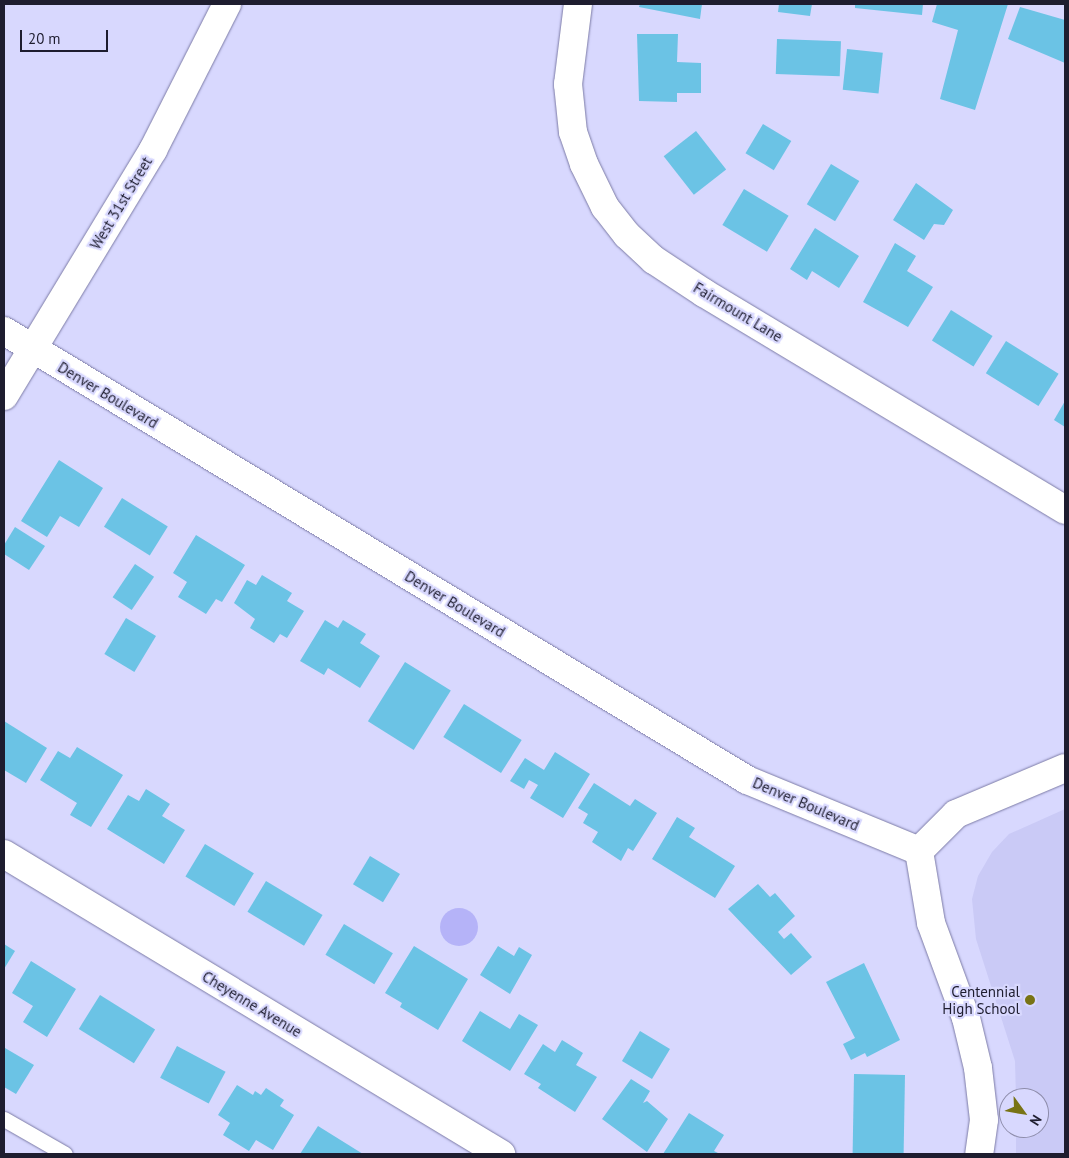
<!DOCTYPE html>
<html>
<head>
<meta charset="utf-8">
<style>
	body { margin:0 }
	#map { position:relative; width:1069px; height:1158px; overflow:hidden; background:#d8d8fe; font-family:"PT Sans",sans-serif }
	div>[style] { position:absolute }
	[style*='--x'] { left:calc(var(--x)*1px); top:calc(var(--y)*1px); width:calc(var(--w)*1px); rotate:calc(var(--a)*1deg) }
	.built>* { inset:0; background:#cacaf6 }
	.water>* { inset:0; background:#b5b3f8 }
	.round { border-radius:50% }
	.building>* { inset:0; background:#6bc3e5; transform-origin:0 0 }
	.roads { filter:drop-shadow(0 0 1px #7c7ba6) drop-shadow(0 0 1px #7c7ba6) }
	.lane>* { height:15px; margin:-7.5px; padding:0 7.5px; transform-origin:7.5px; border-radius:7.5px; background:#fff }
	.street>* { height:28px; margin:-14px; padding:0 14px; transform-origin:14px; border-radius:14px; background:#fff }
	.dots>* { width:14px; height:14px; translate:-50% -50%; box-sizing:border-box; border:2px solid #d8d8fe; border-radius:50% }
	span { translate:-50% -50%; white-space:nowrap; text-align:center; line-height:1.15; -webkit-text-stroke:4.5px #d8d8fe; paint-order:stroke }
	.street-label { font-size:15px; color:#1e1d2f }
	.poi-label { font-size:15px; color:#1e1d2f }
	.right { translate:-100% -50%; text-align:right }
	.frame { position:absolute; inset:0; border:5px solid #1e1d2f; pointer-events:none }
	.north { position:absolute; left:999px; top:1088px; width:50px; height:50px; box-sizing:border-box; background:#d8d8fe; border:1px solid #8e8dab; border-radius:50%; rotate:122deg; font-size:14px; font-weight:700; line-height:20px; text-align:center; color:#1e1d2f }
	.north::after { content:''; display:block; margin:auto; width:18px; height:22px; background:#787315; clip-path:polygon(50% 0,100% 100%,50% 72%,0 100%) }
	.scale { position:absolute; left:20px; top:30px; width:88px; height:22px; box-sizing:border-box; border:2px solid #1e1d2f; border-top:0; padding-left:6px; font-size:15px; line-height:18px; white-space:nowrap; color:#1e1d2f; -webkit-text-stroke:4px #d8d8fe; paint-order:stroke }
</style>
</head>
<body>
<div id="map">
	<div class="built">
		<i style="clip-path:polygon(1065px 809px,1065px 1154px,1016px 1154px,1016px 1128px,1039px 1128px,1039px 1098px,1016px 1098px,1015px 1061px,976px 939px,972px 899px,978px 876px,992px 852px,1009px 834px)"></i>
	</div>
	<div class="water">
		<i class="round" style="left:440px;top:908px;width:38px;height:38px"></i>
	</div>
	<div class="building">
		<i style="clip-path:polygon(640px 4px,702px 4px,700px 19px,639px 7px)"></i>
		<i style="clip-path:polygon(779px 4px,812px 4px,810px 16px,778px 12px)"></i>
		<i style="clip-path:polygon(855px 4px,923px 4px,922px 15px,855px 8px)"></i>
		<i style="clip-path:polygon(937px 4px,1008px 4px,975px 110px,940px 99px,958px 30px,932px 22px)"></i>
		<i style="clip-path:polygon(1020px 7px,1065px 20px,1065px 63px,1008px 39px)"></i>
		<i style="clip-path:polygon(637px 34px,678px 34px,677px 62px,701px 63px,701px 93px,677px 93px,677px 102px,639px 101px)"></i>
		<i style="left:777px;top:39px;width:64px;height:35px;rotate:2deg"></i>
		<i style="left:847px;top:49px;width:36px;height:41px;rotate:6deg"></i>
		<i style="left:763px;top:124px;width:33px;height:34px;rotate:31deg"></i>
		<i style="left:696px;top:131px;width:49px;height:41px;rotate:52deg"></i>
		<i style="left:831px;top:164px;width:33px;height:47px;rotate:31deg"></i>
		<i style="clip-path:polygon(916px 183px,953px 210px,944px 225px,934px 224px,924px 240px,893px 220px)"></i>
		<i style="left:744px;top:189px;width:52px;height:42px;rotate:31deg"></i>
		<i style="clip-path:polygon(815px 228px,859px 256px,839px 288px,812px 271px,807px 280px,790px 269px)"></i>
		<i style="clip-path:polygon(895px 243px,916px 256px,907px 271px,933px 287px,908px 327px,863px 302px)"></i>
		<i style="left:951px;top:310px;width:49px;height:36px;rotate:32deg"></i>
		<i style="left:1006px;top:341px;width:62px;height:38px;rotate:32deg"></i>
		<i style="clip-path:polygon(1065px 401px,1065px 427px,1054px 420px)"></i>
		<i style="clip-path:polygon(59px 460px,103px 488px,79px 527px,60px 516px,47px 537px,21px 521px)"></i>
		<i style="left:122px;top:498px;width:54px;height:34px;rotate:32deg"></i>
		<i style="clip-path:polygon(15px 527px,45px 546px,29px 570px,4px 554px,4px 545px)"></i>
		<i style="clip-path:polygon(196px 535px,245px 565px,222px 602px,216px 599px,206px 614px,178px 597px,187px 582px,173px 573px)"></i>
		<i style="left:135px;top:564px;width:23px;height:40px;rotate:34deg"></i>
		<i style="clip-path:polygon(262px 575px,292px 593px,287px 601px,304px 611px,287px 638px,280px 634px,274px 643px,250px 628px,255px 619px,234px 603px,247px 580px,256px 585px)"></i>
		<i style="left:126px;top:618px;width:35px;height:42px;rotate:31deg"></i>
		<i style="clip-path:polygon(325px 620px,338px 628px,343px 620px,366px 634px,360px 643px,380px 656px,360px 688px,328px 668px,324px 675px,300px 661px)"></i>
		<i style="left:405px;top:662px;width:54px;height:70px;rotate:32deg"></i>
		<i style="left:464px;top:704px;width:68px;height:39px;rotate:32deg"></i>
		<i style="clip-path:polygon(4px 721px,47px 748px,26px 783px,4px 770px)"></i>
		<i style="clip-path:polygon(77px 747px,123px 775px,91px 827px,70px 815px,77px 803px,40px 780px,58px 751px,70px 758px)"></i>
		<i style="clip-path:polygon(555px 752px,590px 774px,563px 818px,530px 798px,538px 785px,529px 780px,524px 789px,510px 781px,525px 758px,544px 770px)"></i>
		<i style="clip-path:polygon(594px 783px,630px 806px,635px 799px,657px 813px,633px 851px,628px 848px,621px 861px,592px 842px,598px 832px,583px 823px,588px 814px,578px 808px)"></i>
		<i style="clip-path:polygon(146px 789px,170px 804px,162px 816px,185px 830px,164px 864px,107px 829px,128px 795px,139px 801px)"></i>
		<i style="clip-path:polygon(677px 817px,695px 828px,689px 837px,735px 866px,715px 898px,652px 859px)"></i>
		<i style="left:205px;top:844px;width:57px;height:38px;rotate:31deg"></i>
		<i style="left:370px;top:856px;width:35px;height:33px;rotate:31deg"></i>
		<i style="left:266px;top:881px;width:66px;height:36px;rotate:31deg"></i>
		<i style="clip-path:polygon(758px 884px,770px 897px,775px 893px,795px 916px,778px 932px,784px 939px,791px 933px,812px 957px,791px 975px,728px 909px)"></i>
		<i style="left:344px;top:924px;width:57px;height:36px;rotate:31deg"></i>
		<i style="clip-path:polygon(4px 944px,15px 951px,4px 969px)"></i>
		<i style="clip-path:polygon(414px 946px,468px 979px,438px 1030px,400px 1007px,402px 1003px,385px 993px)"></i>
		<i style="clip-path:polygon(498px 946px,514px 956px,519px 947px,532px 955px,510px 994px,480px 975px)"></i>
		<i style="clip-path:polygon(31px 961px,76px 989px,47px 1037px,23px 1022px,33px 1006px,12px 993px)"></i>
		<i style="clip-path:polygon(864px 963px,900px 1040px,867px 1057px,865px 1053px,851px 1060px,843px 1044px,855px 1038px,826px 982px)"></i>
		<i style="left:100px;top:995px;width:65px;height:40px;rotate:32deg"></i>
		<i style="clip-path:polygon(480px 1011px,510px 1029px,519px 1014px,538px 1025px,510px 1071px,462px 1041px)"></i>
		<i style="left:640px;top:1031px;width:35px;height:35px;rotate:31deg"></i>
		<i style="clip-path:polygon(562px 1040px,583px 1053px,576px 1065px,597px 1077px,575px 1112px,538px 1088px,541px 1084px,524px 1074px,543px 1044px,555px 1052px)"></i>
		<i style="left:177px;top:1046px;width:55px;height:36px;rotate:28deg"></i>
		<i style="clip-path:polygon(5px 1048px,34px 1065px,16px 1094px,4px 1087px)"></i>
		<i style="left:854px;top:1074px;width:51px;height:80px;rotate:1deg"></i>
		<i style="clip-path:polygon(631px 1079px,650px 1091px,643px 1103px,647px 1101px,668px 1119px,647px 1152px,602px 1119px)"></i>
		<i style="clip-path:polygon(237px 1085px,253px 1095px,255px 1091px,261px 1095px,266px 1088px,284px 1100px,280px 1106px,294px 1115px,273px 1150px,256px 1140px,249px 1151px,223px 1135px,230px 1123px,218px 1115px)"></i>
		<i style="clip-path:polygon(689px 1113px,724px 1135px,714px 1151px,720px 1154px,663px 1154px)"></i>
		<i style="clip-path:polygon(318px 1126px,363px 1154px,300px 1154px)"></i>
	</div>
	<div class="roads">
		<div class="lane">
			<i style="--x:4;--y:1119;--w:70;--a:29.8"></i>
		</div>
		<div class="street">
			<i style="--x:578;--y:4;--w:81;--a:97.1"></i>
			<i style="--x:568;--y:84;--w:48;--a:84.1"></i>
			<i style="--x:573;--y:132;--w:34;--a:71"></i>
			<i style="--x:584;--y:164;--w:48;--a:64"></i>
			<i style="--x:605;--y:207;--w:36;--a:52"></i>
			<i style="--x:627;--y:235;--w:37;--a:43"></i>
			<i style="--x:654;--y:260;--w:60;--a:33.4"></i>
			<i style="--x:704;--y:293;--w:421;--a:31"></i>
			<i style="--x:4;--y:331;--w:868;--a:31.14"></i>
			<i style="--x:747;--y:780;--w:186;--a:22.4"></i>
			<i style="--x:4;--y:396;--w:288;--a:-58.8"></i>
			<i style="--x:153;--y:150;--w:164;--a:-63.1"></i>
			<i style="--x:919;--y:851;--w:73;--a:80.5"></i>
			<i style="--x:931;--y:923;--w:101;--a:69.8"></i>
			<i style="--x:966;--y:1018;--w:51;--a:76.5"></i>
			<i style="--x:978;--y:1068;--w:52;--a:83.4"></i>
			<i style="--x:984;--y:1120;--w:34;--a:98"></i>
			<i style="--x:919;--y:851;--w:52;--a:-45"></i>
			<i style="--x:956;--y:814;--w:118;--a:-22.9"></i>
			<i style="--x:4;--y:854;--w:581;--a:31.12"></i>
		</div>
	</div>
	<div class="dots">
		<i style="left:1030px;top:1000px;background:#787315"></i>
	</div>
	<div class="street-label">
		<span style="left:121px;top:203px;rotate:-59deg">West 31st Street</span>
		<span style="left:738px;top:312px;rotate:31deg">Fairmount Lane</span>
		<span style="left:108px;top:395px;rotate:31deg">Denver Boulevard</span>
		<span style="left:455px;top:604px;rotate:31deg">Denver Boulevard</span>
		<span style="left:806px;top:804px;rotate:23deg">Denver Boulevard</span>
		<span style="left:252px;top:1004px;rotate:31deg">Cheyenne Avenue</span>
	</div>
	<div class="poi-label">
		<span class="right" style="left:1020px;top:1000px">Centennial<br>High School</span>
	</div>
	<div class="frame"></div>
	<div class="north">N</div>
	<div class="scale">20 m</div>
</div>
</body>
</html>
